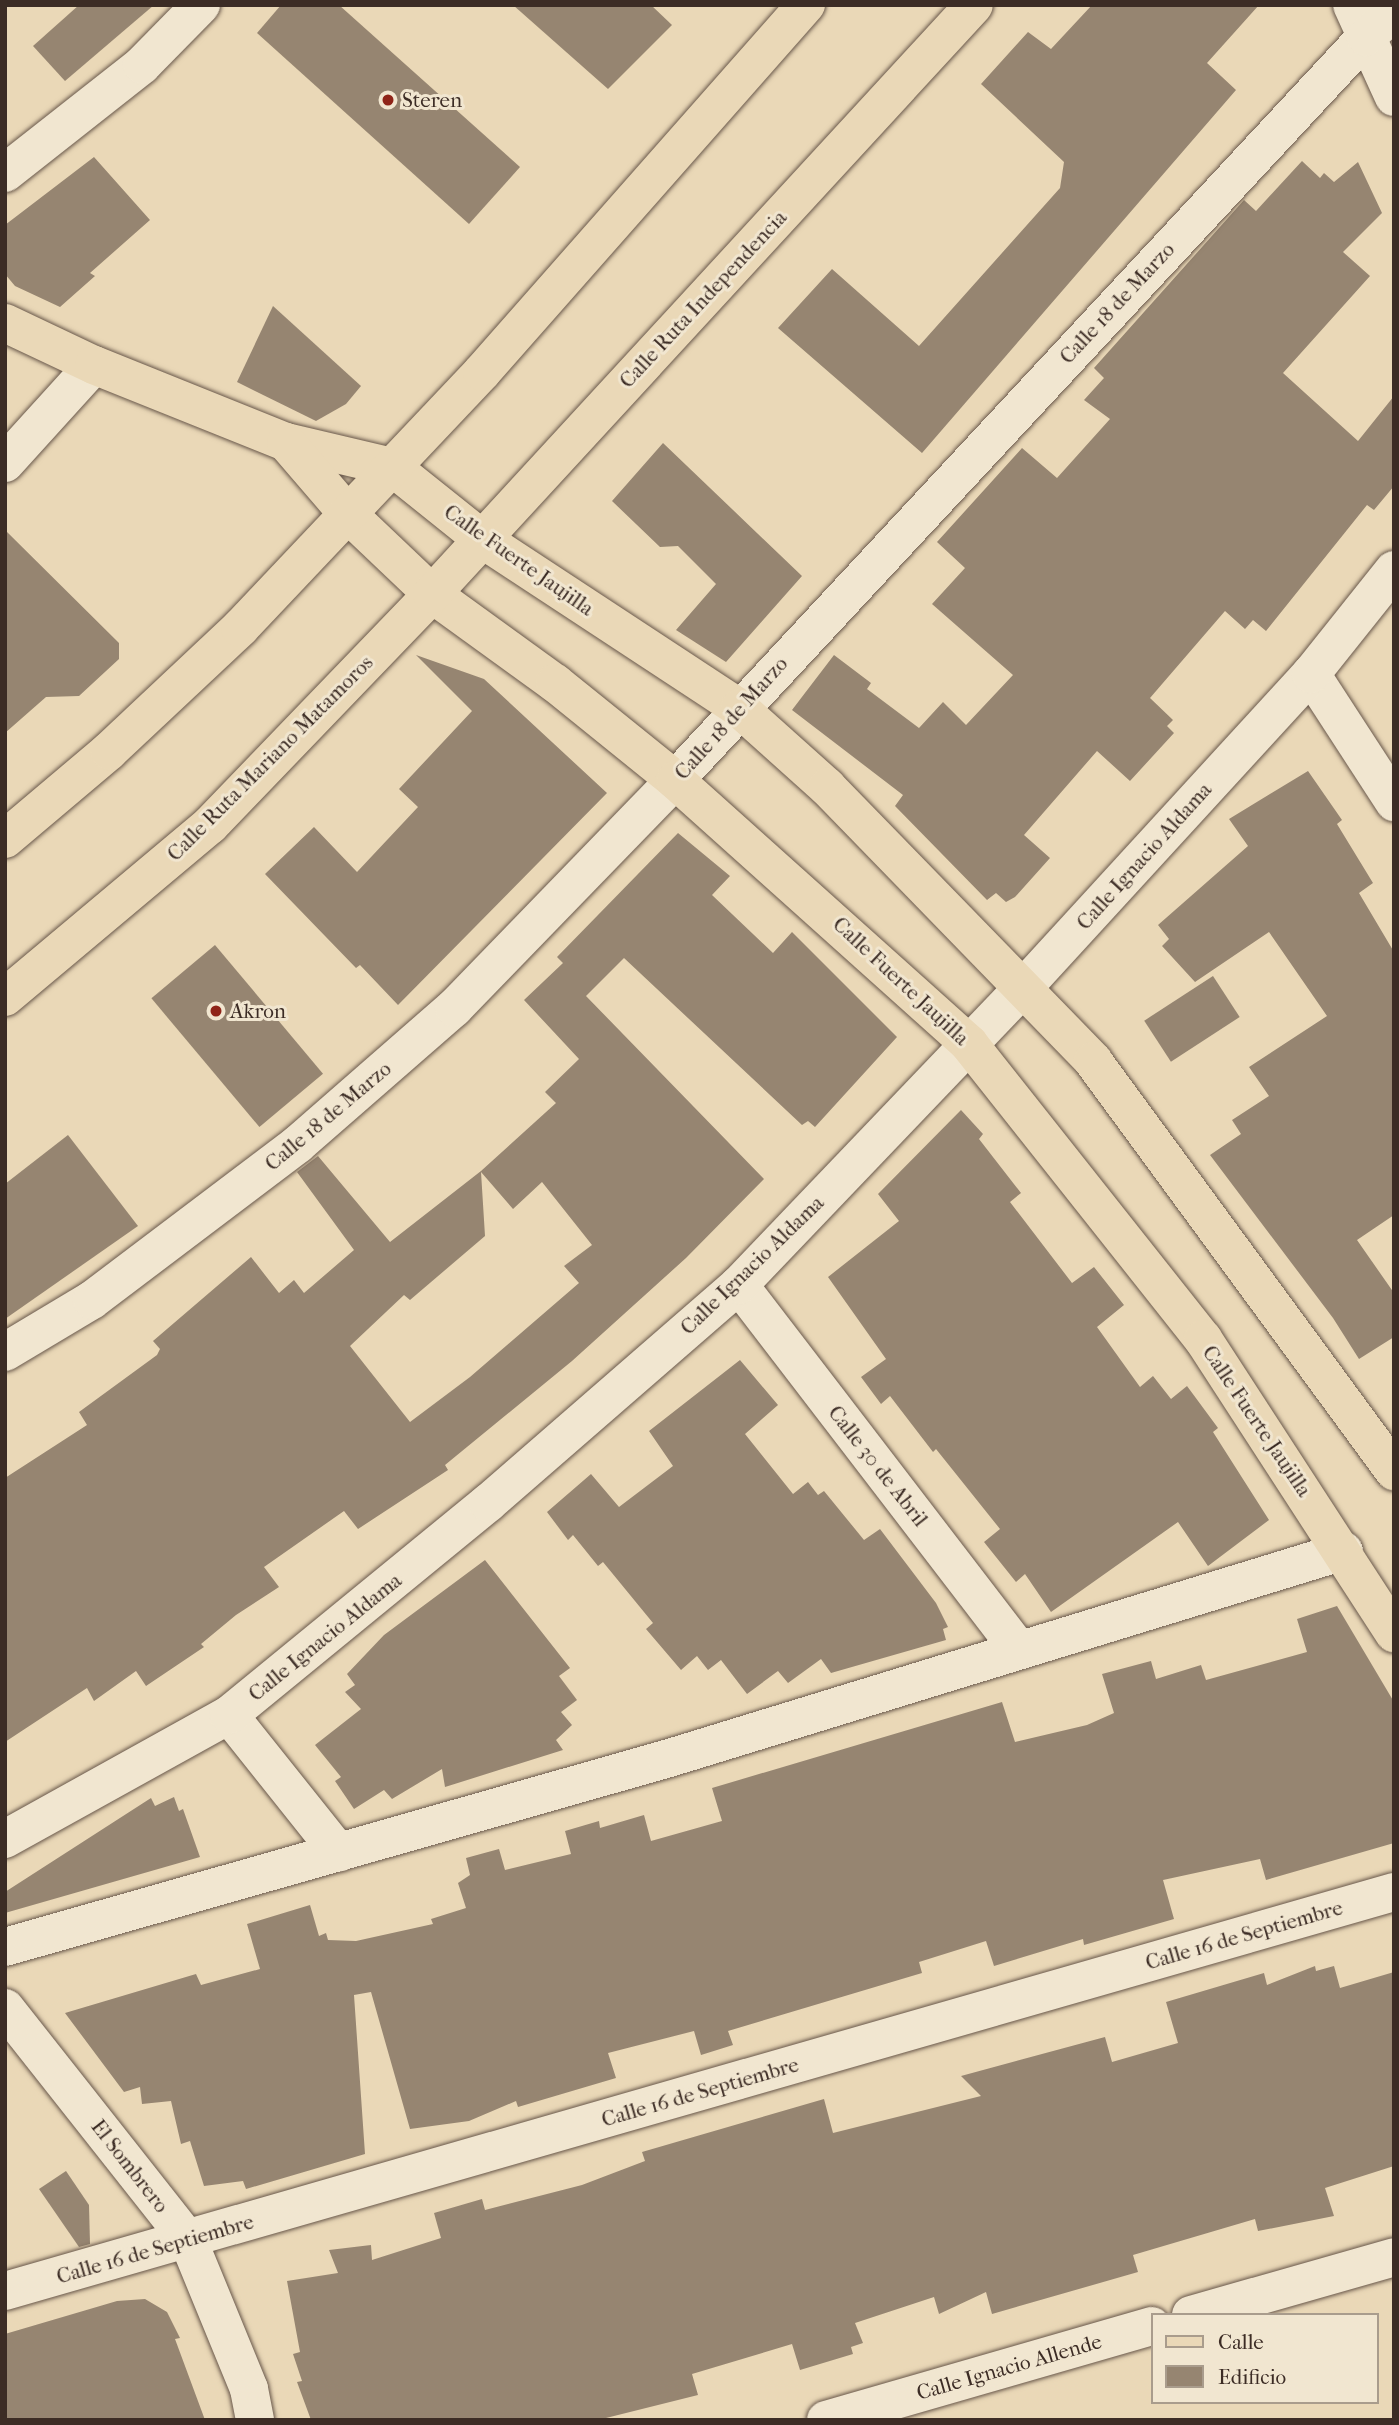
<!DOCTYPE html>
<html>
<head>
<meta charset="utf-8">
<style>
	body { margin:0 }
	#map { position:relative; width:1399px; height:2425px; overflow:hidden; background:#ead8b7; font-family:"IM FELL French Canon",serif }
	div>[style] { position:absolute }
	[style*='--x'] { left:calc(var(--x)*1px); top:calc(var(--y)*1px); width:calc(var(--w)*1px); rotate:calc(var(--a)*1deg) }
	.building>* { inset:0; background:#968571; transform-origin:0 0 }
	.roads { filter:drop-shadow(0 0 2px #68574a) drop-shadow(0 0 2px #68574a) }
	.minor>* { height:38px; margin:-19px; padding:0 19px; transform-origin:19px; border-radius:19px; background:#f1e6d0 }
	.major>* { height:38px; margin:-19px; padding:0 19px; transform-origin:19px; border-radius:19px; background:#ead8b7 }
	.dots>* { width:19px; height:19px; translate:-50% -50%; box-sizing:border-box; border:4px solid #f1e6d0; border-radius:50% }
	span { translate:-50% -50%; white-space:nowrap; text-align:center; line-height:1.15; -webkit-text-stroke:6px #f1e6d0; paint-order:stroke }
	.poi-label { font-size:21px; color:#3c2c25 }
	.left { translate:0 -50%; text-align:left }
	.street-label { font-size:21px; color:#3c2c25 }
	.frame { position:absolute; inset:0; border:7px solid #3c2c25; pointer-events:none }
	.legend { position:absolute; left:1151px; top:2313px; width:228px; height:91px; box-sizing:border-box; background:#f1e6d0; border:2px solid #a99c8c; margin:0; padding:9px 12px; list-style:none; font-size:21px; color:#3c2c25 }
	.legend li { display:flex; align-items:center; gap:14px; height:35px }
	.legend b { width:35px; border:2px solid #a99c8c }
</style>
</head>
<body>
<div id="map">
	<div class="building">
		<i style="clip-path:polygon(79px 5px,154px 5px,65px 81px,33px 46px)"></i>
		<i style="clip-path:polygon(281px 5px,339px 5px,520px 167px,469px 224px,257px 33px)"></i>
		<i style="clip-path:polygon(513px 5px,651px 5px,672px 25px,608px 89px)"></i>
		<i style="clip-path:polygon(1092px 5px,1259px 5px,1207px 63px,1236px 90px,922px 453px,778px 328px,832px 269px,919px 346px,1060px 188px,1064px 162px,981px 84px,1028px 32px,1051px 49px)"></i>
		<i style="clip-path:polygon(94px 157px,150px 220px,90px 273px,95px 276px,60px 307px,15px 286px,5px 274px,5px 225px)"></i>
		<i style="clip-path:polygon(1302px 161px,1320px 178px,1324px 173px,1334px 182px,1358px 162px,1382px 213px,1343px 252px,1370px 276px,1283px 373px,1358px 441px,1394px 396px,1394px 486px,1374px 510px,1367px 505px,1266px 631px,1253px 620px,1245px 629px,1225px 611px,1150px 698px,1173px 720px,1167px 726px,1174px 733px,1130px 781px,1097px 751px,1024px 835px,1050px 858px,1015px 897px,1006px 902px,996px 893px,987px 900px,895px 806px,903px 795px,792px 710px,834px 655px,871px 683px,867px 689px,919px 728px,943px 702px,966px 725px,1013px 675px,932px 604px,965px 568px,937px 542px,1022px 448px,1057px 478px,1110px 419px,1084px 400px,1104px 378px,1094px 368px,1244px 200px,1256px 211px)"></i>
		<i style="clip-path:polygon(273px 306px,361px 386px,346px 404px,316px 421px,237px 382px)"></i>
		<i style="clip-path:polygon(663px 443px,802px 576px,726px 662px,676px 630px,716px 584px,678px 546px,660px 547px,612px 501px)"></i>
		<i style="clip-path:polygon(5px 530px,119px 643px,119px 659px,79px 696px,46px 697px,5px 733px)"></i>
		<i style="clip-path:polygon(416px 655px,484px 679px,607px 793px,398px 1005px,360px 965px,356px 968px,265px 874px,314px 827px,357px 872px,418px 807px,399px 789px,472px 711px)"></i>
		<i style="clip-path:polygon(1308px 771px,1342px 820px,1337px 824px,1373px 883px,1359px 893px,1394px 952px,1394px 1215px,1357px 1240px,1394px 1293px,1394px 1337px,1359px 1359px,1333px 1318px,1210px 1155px,1241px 1134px,1232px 1120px,1269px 1096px,1249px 1067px,1327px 1016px,1269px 932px,1195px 982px,1162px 946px,1169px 939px,1158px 925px,1248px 846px,1229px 819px)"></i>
		<i style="clip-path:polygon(evenodd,678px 833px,730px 876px,712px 895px,773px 953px,792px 932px,897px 1037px,815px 1127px,808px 1121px,802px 1125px,624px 958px,586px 996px,764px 1179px,686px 1258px,572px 1361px,445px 1465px,448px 1470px,358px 1529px,344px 1511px,264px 1567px,279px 1587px,236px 1615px,201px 1644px,204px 1647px,146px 1686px,136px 1671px,94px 1701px,87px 1688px,5px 1742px,5px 1478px,87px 1425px,79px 1412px,157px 1355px,160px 1349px,153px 1341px,251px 1257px,279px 1293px,294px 1280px,304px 1293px,354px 1250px,297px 1172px,318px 1156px,390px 1242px,481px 1171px,556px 1103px,545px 1092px,579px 1059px,524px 1000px,563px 963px,557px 957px,678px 833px,481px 1172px,513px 1209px,542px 1182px,592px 1245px,564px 1266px,579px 1283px,470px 1377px,410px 1422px,350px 1346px,404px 1295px,410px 1300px,485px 1236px,481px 1172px)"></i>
		<i style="left:215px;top:945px;width:168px;height:83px;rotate:50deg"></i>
		<i style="left:1213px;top:976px;width:49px;height:82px;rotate:57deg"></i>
		<i style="clip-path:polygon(961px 1110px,983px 1134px,979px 1139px,1021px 1193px,1010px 1202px,1072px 1283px,1094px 1267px,1124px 1305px,1097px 1327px,1140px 1387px,1153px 1376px,1171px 1399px,1187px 1386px,1218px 1428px,1213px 1432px,1269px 1520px,1208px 1566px,1178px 1522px,1051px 1612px,1025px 1574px,1016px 1582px,984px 1542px,1000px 1529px,936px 1449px,933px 1452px,890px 1396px,881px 1404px,861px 1377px,886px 1359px,828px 1277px,899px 1221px,878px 1194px)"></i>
		<i style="clip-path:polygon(68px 1135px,138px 1226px,5px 1319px,5px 1184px)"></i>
		<i style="clip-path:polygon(740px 1360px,778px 1405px,745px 1434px,793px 1494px,808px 1482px,818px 1495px,824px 1491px,864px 1540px,880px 1529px,936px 1603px,948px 1627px,943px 1629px,946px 1640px,831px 1673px,821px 1659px,788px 1683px,778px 1671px,747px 1694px,721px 1660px,708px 1670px,697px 1656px,681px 1670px,646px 1629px,653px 1623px,603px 1562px,598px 1566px,573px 1535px,568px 1540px,547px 1512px,591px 1474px,619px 1507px,673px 1466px,649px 1431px)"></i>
		<i style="clip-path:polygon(485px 1560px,570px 1668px,559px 1676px,577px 1700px,561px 1712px,572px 1725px,556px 1740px,563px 1750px,445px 1787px,442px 1769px,392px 1799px,384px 1790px,354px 1809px,335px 1781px,341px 1777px,315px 1745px,361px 1709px,345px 1692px,355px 1685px,347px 1674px,384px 1635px)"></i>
		<i style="clip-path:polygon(1337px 1606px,1394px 1702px,1394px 1843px,1266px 1880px,1260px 1859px,1163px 1880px,1174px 1919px,1084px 1945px,1083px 1939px,994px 1966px,986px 1941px,919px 1962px,922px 1973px,728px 2031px,733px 2045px,701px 2055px,694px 2031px,608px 2053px,616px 2078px,518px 2107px,516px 2101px,469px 2121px,410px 2129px,371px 1992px,354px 1995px,365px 2154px,246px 2189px,243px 2181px,204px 2186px,190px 2141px,181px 2144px,171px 2101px,142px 2104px,140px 2087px,124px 2092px,65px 2013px,196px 1974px,201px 1985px,260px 1969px,247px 1924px,310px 1905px,319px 1936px,326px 1933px,328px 1940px,356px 1941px,433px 1924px,431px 1919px,466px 1908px,458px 1883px,470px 1875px,466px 1858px,499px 1849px,505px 1870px,571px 1854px,565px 1831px,599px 1821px,600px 1828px,644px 1815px,651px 1841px,722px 1821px,712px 1788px,1002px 1702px,1015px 1742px,1087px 1725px,1114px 1713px,1102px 1674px,1151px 1661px,1156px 1679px,1201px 1665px,1206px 1680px,1307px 1652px,1297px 1619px)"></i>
		<i style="clip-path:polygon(174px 1797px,179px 1811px,183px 1809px,200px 1857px,5px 1913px,5px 1892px,151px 1798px,155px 1806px)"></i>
		<i style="clip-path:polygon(1315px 1966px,1316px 1971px,1334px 1966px,1340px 1988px,1394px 1972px,1394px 2166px,1325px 2188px,1334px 2216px,1258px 2231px,1255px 2219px,1133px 2255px,1138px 2272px,992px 2314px,986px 2292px,939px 2314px,934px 2297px,855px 2323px,863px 2343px,851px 2347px,853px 2354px,800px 2370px,792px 2344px,692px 2374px,698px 2395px,598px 2420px,311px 2420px,297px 2382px,302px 2381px,293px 2354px,300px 2352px,287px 2281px,338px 2273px,329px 2250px,371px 2245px,372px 2260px,441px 2238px,434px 2213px,482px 2199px,485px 2210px,582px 2185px,645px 2161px,642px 2152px,824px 2099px,833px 2133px,981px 2096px,961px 2076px,1105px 2037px,1112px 2062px,1178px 2043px,1166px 2002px,1264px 1973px,1267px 1985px)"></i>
		<i style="clip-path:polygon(66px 2171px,89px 2205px,90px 2244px,79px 2247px,39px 2189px)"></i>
		<i style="clip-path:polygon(145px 2299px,167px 2312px,180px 2338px,175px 2339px,205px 2420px,5px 2420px,5px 2334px,117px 2301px)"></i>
	</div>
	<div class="roads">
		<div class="minor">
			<i style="--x:1352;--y:5;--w:101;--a:65.5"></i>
			<i style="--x:5;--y:173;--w:174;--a:-38.2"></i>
			<i style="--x:142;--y:65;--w:84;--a:-45.5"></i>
			<i style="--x:5;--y:463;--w:132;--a:-47.8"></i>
			<i style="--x:1311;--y:674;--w:153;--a:57"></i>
			<i style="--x:739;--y:1285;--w:458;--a:52.5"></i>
			<i style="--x:5;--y:1352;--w:101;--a:-30.9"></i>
			<i style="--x:92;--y:1300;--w:258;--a:-37.1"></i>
			<i style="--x:298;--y:1144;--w:207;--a:-41.1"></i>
			<i style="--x:454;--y:1008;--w:318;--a:-45.9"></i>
			<i style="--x:675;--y:780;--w:1015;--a:-47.08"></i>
			<i style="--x:1366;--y:37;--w:37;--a:-41"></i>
			<i style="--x:229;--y:1715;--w:176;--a:51.4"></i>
			<i style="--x:5;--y:1839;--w:256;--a:-29"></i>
			<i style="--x:229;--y:1715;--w:335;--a:-39.3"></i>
			<i style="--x:488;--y:1503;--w:332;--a:-41"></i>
			<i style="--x:739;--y:1285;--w:412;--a:-46.3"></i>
			<i style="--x:1024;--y:987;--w:425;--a:-47.5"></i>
			<i style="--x:1311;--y:674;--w:133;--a:-51.4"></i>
			<i style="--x:5;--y:1947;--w:687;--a:-15.88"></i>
			<i style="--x:666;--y:1759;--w:709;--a:-17.06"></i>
			<i style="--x:5;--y:2008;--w:295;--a:51.7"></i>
			<i style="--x:188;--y:2240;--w:161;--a:67.7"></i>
			<i style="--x:249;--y:2389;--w:32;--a:79"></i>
			<i style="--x:5;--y:2291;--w:1445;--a:-16.03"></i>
			<i style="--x:1191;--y:2315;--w:211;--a:-15.9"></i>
			<i style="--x:826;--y:2420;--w:339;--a:-16.1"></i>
		</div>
		<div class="major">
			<i style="--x:5;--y:323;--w:98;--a:25.3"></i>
			<i style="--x:94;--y:365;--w:207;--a:21.9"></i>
			<i style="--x:286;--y:442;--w:109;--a:13.3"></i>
			<i style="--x:392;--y:467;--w:115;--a:38.7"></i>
			<i style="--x:482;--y:539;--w:308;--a:33.3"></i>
			<i style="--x:739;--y:708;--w:118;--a:41.9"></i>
			<i style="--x:827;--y:787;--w:382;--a:45.8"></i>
			<i style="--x:1093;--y:1061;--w:509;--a:53.72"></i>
			<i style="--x:286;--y:442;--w:95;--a:49.3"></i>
			<i style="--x:348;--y:514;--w:116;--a:43.6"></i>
			<i style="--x:432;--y:594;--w:152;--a:35.9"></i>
			<i style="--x:555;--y:683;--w:154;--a:38.9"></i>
			<i style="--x:675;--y:780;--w:395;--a:41.9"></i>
			<i style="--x:969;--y:1044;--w:377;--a:51.6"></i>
			<i style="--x:1203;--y:1339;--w:351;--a:57"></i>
			<i style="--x:5;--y:839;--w:136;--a:-40.2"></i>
			<i style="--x:109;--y:751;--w:180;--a:-43.2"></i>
			<i style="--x:240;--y:628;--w:352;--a:-46.6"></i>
			<i style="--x:482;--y:372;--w:490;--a:-48.6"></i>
			<i style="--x:5;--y:997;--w:268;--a:-40"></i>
			<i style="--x:210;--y:825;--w:320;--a:-46.1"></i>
			<i style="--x:432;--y:594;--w:800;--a:-47.38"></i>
		</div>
	</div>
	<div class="dots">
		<i style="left:388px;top:100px;background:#8f2418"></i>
		<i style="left:216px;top:1011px;background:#8f2418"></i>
	</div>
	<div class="poi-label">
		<span class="left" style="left:402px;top:100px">Steren</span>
		<span class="left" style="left:230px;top:1011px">Akron</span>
	</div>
	<div class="street-label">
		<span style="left:703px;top:299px;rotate:-47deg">Calle Ruta Independencia</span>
		<span style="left:1117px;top:303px;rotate:-47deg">Calle 18 de Marzo</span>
		<span style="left:519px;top:560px;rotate:35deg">Calle Fuerte Jaujilla</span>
		<span style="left:731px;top:718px;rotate:-48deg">Calle 18 de Marzo</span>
		<span style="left:270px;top:758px;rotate:-45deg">Calle Ruta Mariano Matamoros</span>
		<span style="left:1144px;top:856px;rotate:-48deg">Calle Ignacio Aldama</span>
		<span style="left:901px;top:981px;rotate:43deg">Calle Fuerte Jaujilla</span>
		<span style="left:328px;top:1116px;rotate:-40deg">Calle 18 de Marzo</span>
		<span style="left:752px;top:1265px;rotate:-44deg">Calle Ignacio Aldama</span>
		<span style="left:1257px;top:1421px;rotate:56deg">Calle Fuerte Jaujilla</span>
		<span style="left:878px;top:1466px;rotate:52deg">Calle 30 de Abril</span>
		<span style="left:325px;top:1637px;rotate:-39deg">Calle Ignacio Aldama</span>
		<span style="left:1244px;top:1935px;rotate:-16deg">Calle 16 de Septiembre</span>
		<span style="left:700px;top:2092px;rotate:-16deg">Calle 16 de Septiembre</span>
		<span style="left:130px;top:2166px;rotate:52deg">El Sombrero</span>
		<span style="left:155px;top:2249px;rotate:-16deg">Calle 16 de Septiembre</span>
		<span style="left:1009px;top:2367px;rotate:-16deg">Calle Ignacio Allende</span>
	</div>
	<div class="frame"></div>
	<ul class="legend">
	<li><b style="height:9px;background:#ead8b7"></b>Calle</li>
	<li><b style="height:19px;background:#968571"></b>Edificio</li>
	</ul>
</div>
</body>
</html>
